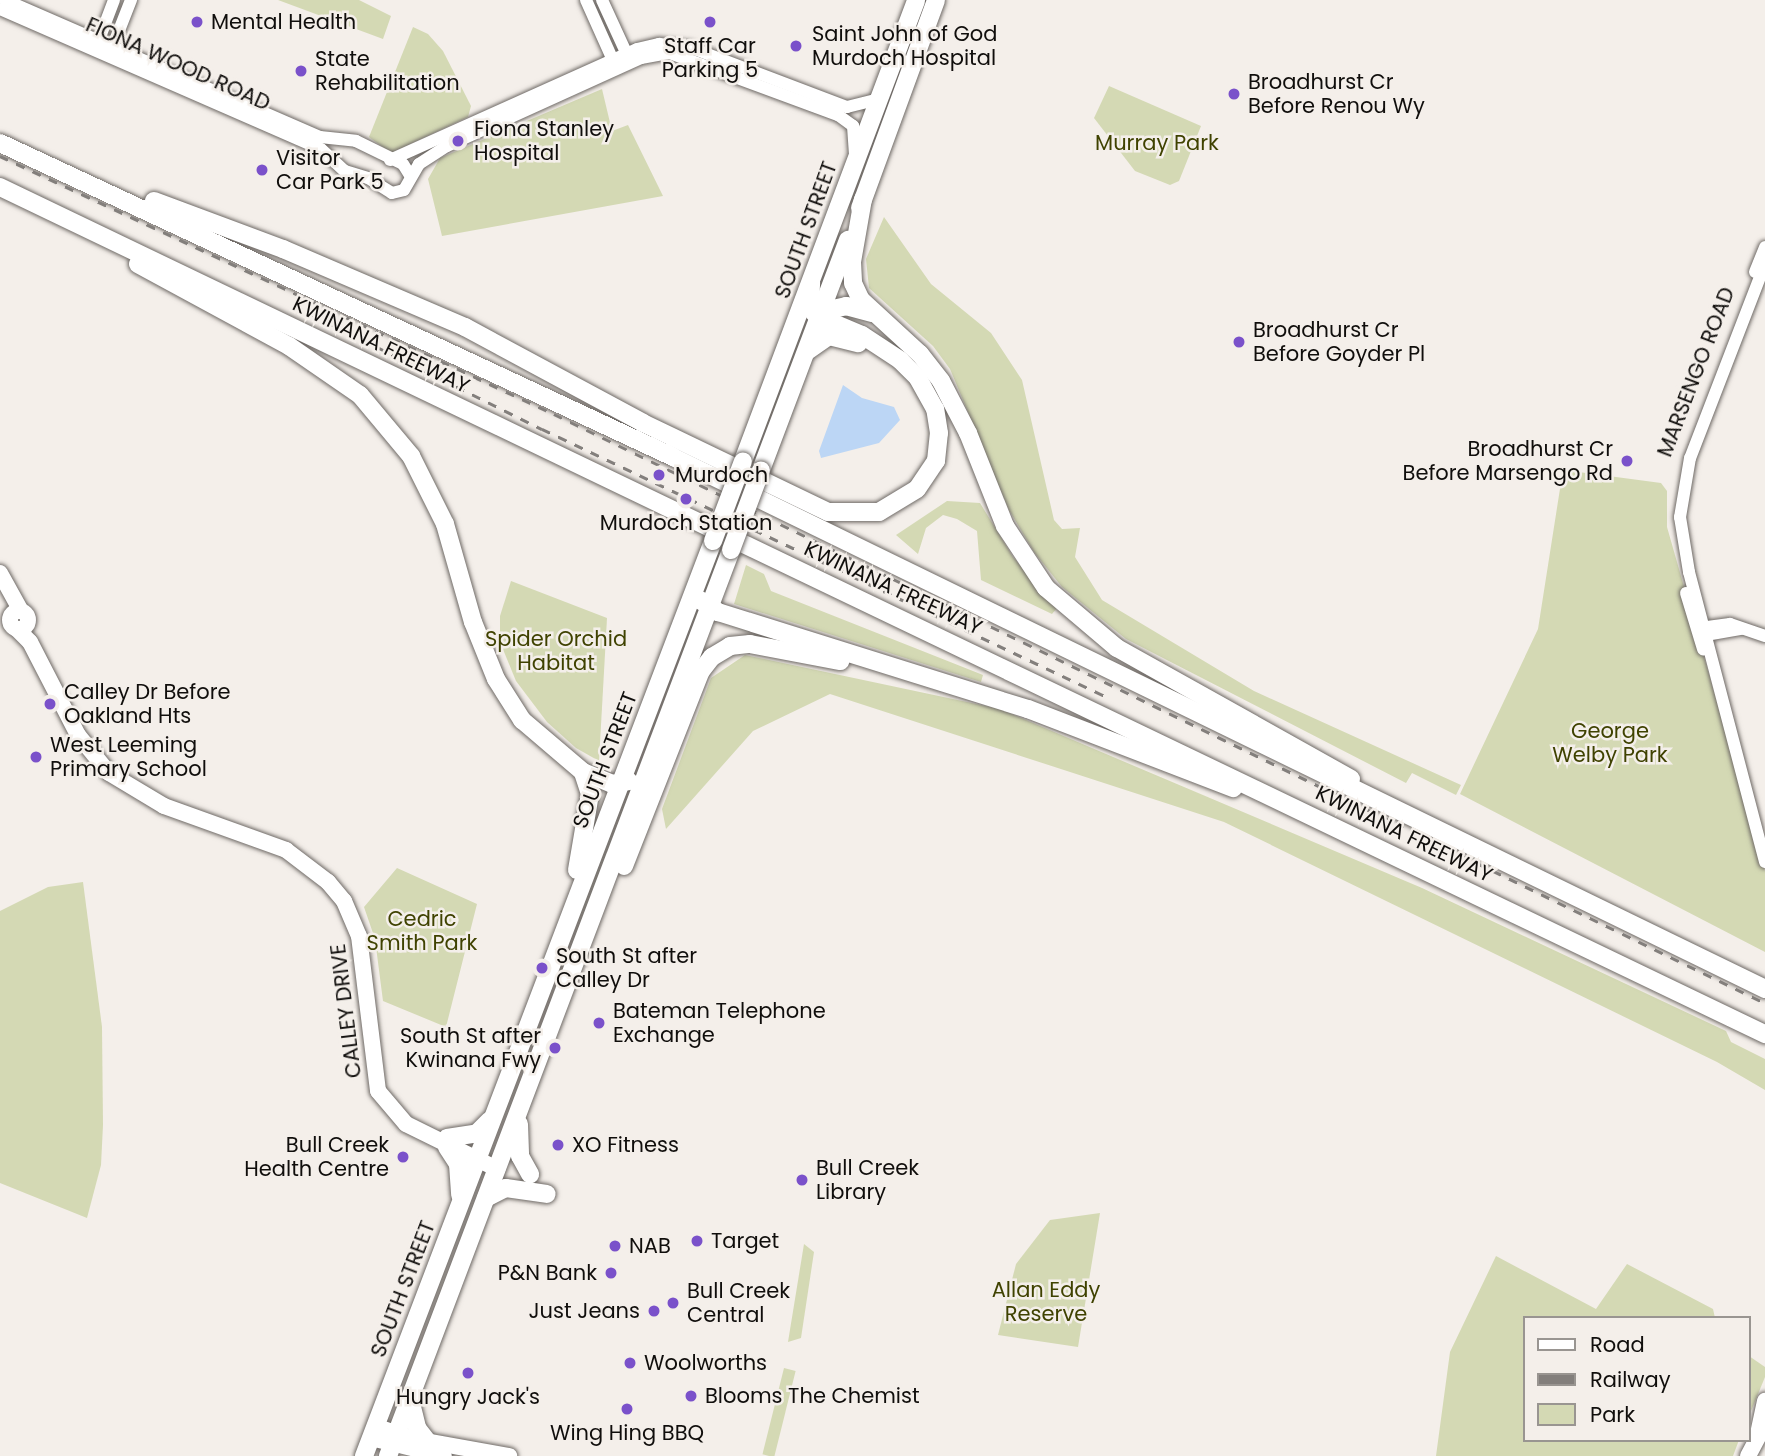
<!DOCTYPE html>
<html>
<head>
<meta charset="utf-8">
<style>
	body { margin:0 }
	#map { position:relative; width:1765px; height:1456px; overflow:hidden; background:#f4efea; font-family:Poppins,sans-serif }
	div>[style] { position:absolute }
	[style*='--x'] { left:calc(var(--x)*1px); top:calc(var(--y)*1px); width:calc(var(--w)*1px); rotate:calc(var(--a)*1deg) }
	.green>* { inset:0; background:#d4d9b4; transform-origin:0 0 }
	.water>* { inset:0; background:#bcd6f5 }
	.roads { filter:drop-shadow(0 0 2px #6e6965) drop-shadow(0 0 2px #6e6965) }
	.minor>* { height:12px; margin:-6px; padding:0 6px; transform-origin:6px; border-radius:6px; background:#fff }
	.major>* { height:16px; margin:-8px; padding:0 8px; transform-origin:8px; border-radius:8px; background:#fff }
	.major>.ring { margin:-8px; padding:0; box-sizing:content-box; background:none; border:16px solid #fff; border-radius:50% }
	.highway>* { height:18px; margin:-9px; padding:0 9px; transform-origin:9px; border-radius:9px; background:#fff }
	.rail>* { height:2.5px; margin-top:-1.25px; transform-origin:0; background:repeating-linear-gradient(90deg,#837f7c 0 9px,transparent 0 18px) }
	.bridges { filter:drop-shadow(0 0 2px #6e6965) drop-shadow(0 0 2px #6e6965) }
	.highway-bridge>* { height:18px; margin:-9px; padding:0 9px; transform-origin:9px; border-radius:9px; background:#fff }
	.dots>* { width:19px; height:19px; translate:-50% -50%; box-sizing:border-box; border:4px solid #f4efea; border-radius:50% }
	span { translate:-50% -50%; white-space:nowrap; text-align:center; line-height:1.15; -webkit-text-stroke:5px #f4efea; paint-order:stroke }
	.poi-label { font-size:21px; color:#100e0c }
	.left { translate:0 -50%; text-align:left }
	.right { translate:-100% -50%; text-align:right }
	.street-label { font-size:21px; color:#100e0c }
	.park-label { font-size:21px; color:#3f4200 }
	.legend { position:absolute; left:1523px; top:1316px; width:228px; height:126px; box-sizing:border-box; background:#f4efea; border:2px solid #999591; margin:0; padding:9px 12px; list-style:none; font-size:21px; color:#100e0c }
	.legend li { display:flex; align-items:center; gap:14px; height:35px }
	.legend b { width:35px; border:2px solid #999591 }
</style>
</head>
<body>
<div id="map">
	<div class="green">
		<i style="clip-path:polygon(278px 0,359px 0,391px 16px,383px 39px)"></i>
		<i style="clip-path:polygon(413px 27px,428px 34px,443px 51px,471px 106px,468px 117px,391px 153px,369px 137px)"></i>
		<i style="clip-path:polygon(1109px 86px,1201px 126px,1179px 181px,1170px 185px,1135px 171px,1094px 118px)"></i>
		<i style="clip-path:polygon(602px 89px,612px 131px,628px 125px,663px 196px,442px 236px,428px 179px,440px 158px)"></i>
		<i style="clip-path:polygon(884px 217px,931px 284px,991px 333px,1022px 380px,1054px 520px,1062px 529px,1080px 528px,1075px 557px,1102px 600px,1254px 691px,1461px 785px,1456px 795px,1412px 773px,1406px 783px,1126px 639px,1062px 587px,1034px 552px,1009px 510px,950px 369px,933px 346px,869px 288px,866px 259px)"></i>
		<i style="clip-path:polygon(1571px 471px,1661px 483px,1667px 491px,1667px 527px,1765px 871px,1765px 952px,1460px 794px,1538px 629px,1562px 476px)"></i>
		<i style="clip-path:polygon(947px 501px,980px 503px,1013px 557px,1057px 608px,1052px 614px,981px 580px,977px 531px,957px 519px,943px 515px,926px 528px,918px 554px,896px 535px)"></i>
		<i style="clip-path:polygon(746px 565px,764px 574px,771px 591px,983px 675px,981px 682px,734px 604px)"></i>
		<i style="clip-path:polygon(511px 581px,607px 618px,599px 761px,576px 748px,547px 722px,516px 681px,500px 642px,500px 616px)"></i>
		<i style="clip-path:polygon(745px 655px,1000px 709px,1422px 888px,1726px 1031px,1731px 1042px,1765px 1059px,1765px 1090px,1717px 1062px,1224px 822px,830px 694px,753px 731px,666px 829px,662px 809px,711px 678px)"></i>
		<i style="clip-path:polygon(397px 868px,477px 904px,446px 1027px,383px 1001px,375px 939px,364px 907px)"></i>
		<i style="clip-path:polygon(83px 882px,102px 1027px,103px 1125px,101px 1165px,87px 1218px,0 1183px,0 911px,48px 887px)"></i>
		<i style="clip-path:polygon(1100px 1213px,1078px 1347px,998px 1335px,1016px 1264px,1050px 1220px)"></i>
		<i style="clip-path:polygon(804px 1244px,814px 1252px,801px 1338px,788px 1342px)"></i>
		<i style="clip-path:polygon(1496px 1256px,1596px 1309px,1627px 1264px,1713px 1309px,1715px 1318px,1525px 1318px,1525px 1440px,1739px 1440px,1733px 1456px,1436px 1456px,1450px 1352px)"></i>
		<i style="clip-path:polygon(1749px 1356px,1765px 1367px,1765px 1377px,1749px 1416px)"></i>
		<i style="left:784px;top:1368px;width:12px;height:89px;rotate:14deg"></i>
	</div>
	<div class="water">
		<i style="clip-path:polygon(843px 385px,862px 398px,894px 407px,900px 420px,879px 443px,821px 458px,819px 451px)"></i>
	</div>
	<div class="roads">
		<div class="minor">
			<i style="--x:5;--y:0;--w:344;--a:23.5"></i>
			<i style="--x:320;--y:137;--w:36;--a:6"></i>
			<i style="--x:356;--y:141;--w:52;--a:26.1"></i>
			<i style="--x:403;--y:164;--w:15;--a:58"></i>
			<i style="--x:586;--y:0;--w:73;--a:65.9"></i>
			<i style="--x:602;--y:0;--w:65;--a:65.4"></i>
			<i style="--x:0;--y:9;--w:350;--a:23.6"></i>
			<i style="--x:321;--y:149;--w:33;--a:43"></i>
			<i style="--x:345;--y:171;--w:24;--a:17"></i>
			<i style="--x:368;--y:178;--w:28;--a:32"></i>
			<i style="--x:392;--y:193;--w:12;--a:-14"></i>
			<i style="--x:404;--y:190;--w:30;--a:-60"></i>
			<i style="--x:419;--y:164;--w:33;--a:-33"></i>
			<i style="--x:447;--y:146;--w:213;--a:-24.4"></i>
			<i style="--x:641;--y:58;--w:29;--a:-10"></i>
			<i style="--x:670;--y:53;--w:179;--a:20.3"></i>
			<i style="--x:838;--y:115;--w:19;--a:36"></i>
			<i style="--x:853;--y:126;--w:27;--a:86"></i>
			<i style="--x:97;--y:45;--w:48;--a:-69.3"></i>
			<i style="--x:111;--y:51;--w:55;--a:-68.6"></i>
			<i style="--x:390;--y:160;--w:271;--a:-24.2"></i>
			<i style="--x:637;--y:49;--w:23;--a:-13"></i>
			<i style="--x:659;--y:44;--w:30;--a:6"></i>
			<i style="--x:689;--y:47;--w:169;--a:20.8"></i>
			<i style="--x:847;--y:107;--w:32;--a:-14"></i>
			<i style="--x:1765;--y:264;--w:208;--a:111.1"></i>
			<i style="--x:1690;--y:458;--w:60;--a:99.6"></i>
			<i style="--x:1680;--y:517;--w:56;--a:80.7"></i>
			<i style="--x:1689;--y:572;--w:300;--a:75.3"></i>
			<i style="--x:1755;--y:272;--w:27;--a:-68"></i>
			<i style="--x:1686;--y:593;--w:59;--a:73.1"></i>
			<i style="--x:1700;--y:628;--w:30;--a:-8"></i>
			<i style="--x:1730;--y:624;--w:37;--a:19"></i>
			<i style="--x:1700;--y:636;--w:42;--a:-9.7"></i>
		</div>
		<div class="major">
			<i style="--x:0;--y:573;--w:43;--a:61.1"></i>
			<i class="ring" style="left:10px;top:611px;width:2px;height:2px"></i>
			<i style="--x:17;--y:629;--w:18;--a:45"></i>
			<i style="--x:30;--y:642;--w:105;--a:62.7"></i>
			<i style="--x:78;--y:735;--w:49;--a:50.8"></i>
			<i style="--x:109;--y:773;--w:64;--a:31"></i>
			<i style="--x:164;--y:806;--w:130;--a:19.8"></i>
			<i style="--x:286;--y:850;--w:53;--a:37.3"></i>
			<i style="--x:328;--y:882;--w:25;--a:50"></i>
			<i style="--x:344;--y:901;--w:38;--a:67"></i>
			<i style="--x:359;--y:936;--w:156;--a:83"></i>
			<i style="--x:378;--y:1091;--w:43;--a:49.7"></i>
			<i style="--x:406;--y:1124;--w:102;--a:26.3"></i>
			<i style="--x:375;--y:1426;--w:36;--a:19"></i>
			<i style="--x:409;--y:1438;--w:102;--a:10.2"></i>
			<i style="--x:1758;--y:1434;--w:34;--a:-78"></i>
			<i style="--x:371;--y:1438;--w:75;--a:13.9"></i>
			<i style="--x:1748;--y:1456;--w:36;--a:-62"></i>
		</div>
		<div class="highway">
			<i style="--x:0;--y:143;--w:743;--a:25.01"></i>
			<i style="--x:673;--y:457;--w:1215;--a:25.97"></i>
			<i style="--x:0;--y:187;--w:1958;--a:25.64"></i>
			<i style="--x:863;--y:199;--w:64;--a:99.9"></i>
			<i style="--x:852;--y:262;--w:21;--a:87"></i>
			<i style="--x:853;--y:283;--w:19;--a:65"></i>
			<i style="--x:861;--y:300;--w:80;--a:42.5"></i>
			<i style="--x:920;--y:354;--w:34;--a:52"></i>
			<i style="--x:941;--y:381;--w:59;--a:62.6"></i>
			<i style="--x:968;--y:433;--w:100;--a:68.3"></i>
			<i style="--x:1005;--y:526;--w:74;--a:56.5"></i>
			<i style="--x:1046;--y:588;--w:93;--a:40.2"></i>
			<i style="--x:1117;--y:648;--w:268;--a:29.2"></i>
			<i style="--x:154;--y:201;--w:138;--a:20.4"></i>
			<i style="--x:283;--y:249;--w:198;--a:23.2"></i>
			<i style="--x:465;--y:327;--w:202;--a:28.3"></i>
			<i style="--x:643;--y:423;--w:205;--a:25.7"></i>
			<i style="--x:828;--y:512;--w:51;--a:0"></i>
			<i style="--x:879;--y:512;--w:44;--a:-31.2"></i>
			<i style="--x:917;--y:489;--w:34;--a:-56"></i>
			<i style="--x:936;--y:461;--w:28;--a:-84"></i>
			<i style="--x:939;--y:433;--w:24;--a:-99"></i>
			<i style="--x:935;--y:409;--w:35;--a:-119"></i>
			<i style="--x:918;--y:378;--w:25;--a:-135"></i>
			<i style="--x:900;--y:360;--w:45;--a:-146.7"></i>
			<i style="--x:862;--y:335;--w:47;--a:-157.3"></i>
			<i style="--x:819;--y:317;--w:16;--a:-125"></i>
			<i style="--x:810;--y:304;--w:22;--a:-87"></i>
			<i style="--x:860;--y:208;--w:221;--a:-69.9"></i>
			<i style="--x:138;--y:264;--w:172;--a:28.5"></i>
			<i style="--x:289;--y:346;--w:86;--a:34.6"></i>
			<i style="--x:360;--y:395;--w:80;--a:50.1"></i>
			<i style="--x:411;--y:456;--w:76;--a:63.4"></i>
			<i style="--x:445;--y:524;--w:102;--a:74.1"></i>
			<i style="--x:473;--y:622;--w:61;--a:68"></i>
			<i style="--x:496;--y:679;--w:49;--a:57.6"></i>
			<i style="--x:522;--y:720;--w:80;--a:40.4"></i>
			<i style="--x:583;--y:772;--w:31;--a:22"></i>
			<i style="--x:612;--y:784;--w:17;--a:-10"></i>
			<i style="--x:814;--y:313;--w:33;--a:-12"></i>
			<i style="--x:846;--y:306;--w:27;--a:15"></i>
			<i style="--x:806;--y:352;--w:28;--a:-35"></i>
			<i style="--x:829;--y:336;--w:30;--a:14"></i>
			<i style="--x:743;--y:461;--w:492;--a:-69.4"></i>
			<i style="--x:761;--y:470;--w:246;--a:-69.3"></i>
			<i style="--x:700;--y:600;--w:22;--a:34"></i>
			<i style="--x:718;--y:612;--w:325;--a:17.4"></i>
			<i style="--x:1028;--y:709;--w:220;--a:21.1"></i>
			<i style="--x:624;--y:866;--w:210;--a:-68.5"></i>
			<i style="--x:701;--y:671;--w:18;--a:-52"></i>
			<i style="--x:712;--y:657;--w:21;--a:-31"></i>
			<i style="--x:730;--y:646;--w:20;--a:-6"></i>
			<i style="--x:750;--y:644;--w:92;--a:10.7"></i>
			<i style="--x:577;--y:870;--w:77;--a:-80.3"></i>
			<i style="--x:590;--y:794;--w:23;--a:-108"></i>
			<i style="--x:519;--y:1124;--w:32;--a:88"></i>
			<i style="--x:520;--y:1156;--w:21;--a:61"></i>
			<i style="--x:447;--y:1138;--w:30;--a:-9"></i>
			<i style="--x:477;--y:1133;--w:18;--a:-45"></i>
			<i style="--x:447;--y:1147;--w:20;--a:57"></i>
			<i style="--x:458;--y:1164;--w:31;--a:86"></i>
			<i style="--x:486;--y:1198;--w:22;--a:-27"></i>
			<i style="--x:506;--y:1188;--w:41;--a:8.3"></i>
			<i style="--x:410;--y:1399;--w:30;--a:76"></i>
			<i style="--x:417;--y:1428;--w:18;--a:52"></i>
			<i style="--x:364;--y:1456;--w:979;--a:-69.12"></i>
			<i style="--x:388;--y:1456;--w:969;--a:-69.26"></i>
		</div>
	</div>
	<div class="rail">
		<i style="--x:0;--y:156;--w:611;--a:24.97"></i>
		<i style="--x:554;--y:414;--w:1347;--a:25.94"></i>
		<i style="--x:295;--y:306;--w:276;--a:26.5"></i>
		<i style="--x:542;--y:429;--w:628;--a:25.38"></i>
	</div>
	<div class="bridges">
		<div class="highway-bridge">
			<i style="--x:713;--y:541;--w:85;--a:-69.4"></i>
			<i style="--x:731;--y:550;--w:85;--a:-69.4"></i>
		</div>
	</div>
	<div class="dots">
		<i style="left:197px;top:22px;background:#7a51ca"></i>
		<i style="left:710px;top:22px;background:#7a51ca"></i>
		<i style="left:796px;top:46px;background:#7a51ca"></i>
		<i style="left:301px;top:71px;background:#7a51ca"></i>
		<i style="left:1234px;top:94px;background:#7a51ca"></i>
		<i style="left:458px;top:141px;background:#7a51ca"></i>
		<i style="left:262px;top:170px;background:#7a51ca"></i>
		<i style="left:1239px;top:342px;background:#7a51ca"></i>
		<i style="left:1627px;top:461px;background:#7a51ca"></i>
		<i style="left:659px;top:475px;background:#7a51ca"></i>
		<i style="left:686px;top:499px;background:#7a51ca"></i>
		<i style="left:50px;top:704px;background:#7a51ca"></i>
		<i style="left:36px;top:757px;background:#7a51ca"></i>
		<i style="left:542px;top:968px;background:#7a51ca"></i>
		<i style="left:599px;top:1023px;background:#7a51ca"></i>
		<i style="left:555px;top:1048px;background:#7a51ca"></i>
		<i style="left:558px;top:1145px;background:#7a51ca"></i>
		<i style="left:403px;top:1157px;background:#7a51ca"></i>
		<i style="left:802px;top:1180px;background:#7a51ca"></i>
		<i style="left:697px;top:1241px;background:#7a51ca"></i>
		<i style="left:615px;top:1246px;background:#7a51ca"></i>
		<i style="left:611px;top:1273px;background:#7a51ca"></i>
		<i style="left:673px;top:1303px;background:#7a51ca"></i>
		<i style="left:654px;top:1311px;background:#7a51ca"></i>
		<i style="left:630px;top:1363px;background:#7a51ca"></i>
		<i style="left:468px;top:1373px;background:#7a51ca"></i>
		<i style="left:691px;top:1396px;background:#7a51ca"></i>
		<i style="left:627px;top:1409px;background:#7a51ca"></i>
	</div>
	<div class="poi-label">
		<span class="left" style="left:211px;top:22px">Mental Health</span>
		<span class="left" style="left:812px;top:46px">Saint John of God<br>Murdoch Hospital</span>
		<span style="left:710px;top:58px">Staff Car<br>Parking 5</span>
		<span class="left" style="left:315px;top:71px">State<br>Rehabilitation</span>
		<span class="left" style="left:1248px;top:94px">Broadhurst Cr<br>Before Renou Wy</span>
		<span class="left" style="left:474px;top:141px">Fiona Stanley<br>Hospital</span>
		<span class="left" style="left:276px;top:170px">Visitor<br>Car Park 5</span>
		<span class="left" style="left:1253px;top:342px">Broadhurst Cr<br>Before Goyder Pl</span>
		<span class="right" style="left:1613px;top:461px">Broadhurst Cr<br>Before Marsengo Rd</span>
		<span class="left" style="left:675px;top:475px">Murdoch</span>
		<span style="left:686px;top:523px">Murdoch Station</span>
		<span class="left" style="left:64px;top:704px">Calley Dr Before<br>Oakland Hts</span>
		<span class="left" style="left:50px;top:757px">West Leeming<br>Primary School</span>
		<span class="left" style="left:556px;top:968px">South St after<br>Calley Dr</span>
		<span class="left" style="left:613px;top:1023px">Bateman Telephone<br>Exchange</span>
		<span class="right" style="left:541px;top:1048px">South St after<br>Kwinana Fwy</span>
		<span class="right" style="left:389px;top:1157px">Bull Creek<br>Health Centre</span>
		<span class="left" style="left:572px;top:1145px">XO Fitness</span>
		<span class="left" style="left:816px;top:1180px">Bull Creek<br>Library</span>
		<span class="left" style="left:711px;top:1241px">Target</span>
		<span class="left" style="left:629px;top:1246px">NAB</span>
		<span class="right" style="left:597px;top:1273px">P&amp;N Bank</span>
		<span class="left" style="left:687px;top:1303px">Bull Creek<br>Central</span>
		<span class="right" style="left:640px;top:1311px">Just Jeans</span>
		<span class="left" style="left:644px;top:1363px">Woolworths</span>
		<span class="left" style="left:705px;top:1396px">Blooms The Chemist</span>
		<span style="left:468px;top:1397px">Hungry Jack's</span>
		<span style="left:627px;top:1433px">Wing Hing BBQ</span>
	</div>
	<div class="street-label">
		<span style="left:178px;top:64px;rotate:24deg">FIONA WOOD ROAD</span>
		<span style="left:806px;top:230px;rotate:-70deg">SOUTH STREET</span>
		<span style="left:381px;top:345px;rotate:26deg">KWINANA FREEWAY</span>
		<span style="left:1696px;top:372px;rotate:-69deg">MARSENGO ROAD</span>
		<span style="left:893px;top:588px;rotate:25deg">KWINANA FREEWAY</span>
		<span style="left:605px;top:760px;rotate:-69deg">SOUTH STREET</span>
		<span style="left:1404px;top:834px;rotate:26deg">KWINANA FREEWAY</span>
		<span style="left:346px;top:1011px;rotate:-97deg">CALLEY DRIVE</span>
		<span style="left:403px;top:1289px;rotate:-69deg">SOUTH STREET</span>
	</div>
	<div class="park-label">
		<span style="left:1157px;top:143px">Murray Park</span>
		<span style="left:556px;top:651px">Spider Orchid<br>Habitat</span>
		<span style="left:1610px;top:743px">George<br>Welby Park</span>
		<span style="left:422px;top:931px">Cedric<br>Smith Park</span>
		<span style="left:1046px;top:1302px">Allan Eddy<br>Reserve</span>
	</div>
	<ul class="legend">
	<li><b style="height:9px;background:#fff"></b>Road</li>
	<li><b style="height:9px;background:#837f7c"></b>Railway</li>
	<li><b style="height:19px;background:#d4d9b4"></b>Park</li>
	</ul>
</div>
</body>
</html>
